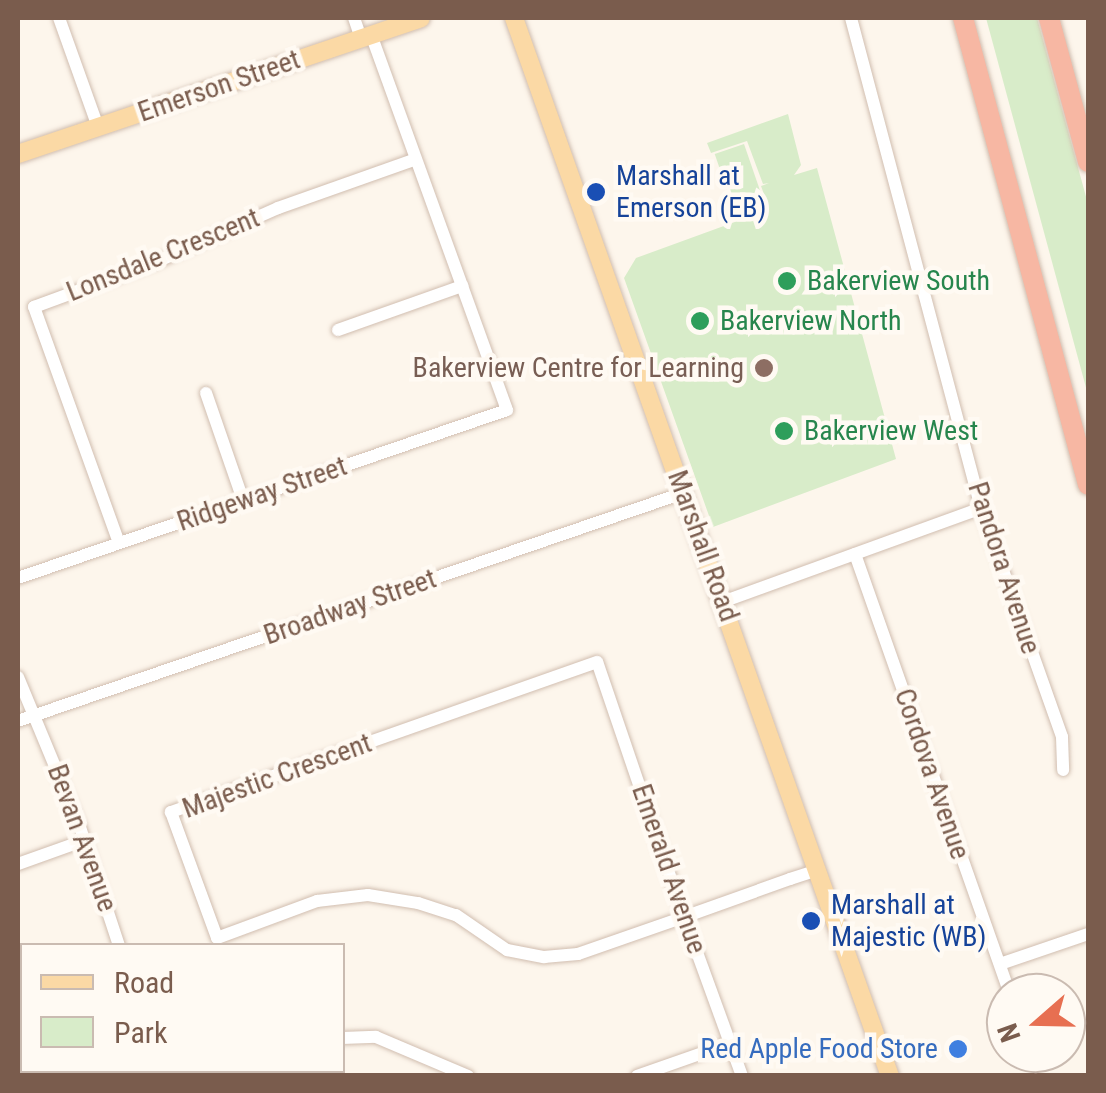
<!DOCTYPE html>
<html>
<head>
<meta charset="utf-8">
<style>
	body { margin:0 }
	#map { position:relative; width:1106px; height:1093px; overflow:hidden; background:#fdf6ec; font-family:"Roboto Condensed",sans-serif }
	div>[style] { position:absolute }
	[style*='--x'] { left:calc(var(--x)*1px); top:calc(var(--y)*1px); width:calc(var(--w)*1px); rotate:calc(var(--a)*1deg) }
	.green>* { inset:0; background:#d8ecc9; transform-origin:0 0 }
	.roads { filter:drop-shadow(0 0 2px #d1beb0) drop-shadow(0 0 2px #d1beb0) }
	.minor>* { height:12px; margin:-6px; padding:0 6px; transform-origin:6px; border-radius:6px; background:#fff }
	.major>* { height:18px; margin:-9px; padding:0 9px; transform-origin:9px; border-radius:9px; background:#fbd9a5 }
	.highway>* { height:20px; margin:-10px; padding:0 10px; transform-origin:10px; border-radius:10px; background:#f7b7a3 }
	.dots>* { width:28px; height:28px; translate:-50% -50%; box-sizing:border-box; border:5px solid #fffaf3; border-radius:50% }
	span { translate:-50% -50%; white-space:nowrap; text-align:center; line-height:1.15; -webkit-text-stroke:9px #fffaf3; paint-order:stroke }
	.street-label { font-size:28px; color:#7a5c4d }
	.transit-label { font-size:28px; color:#164399 }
	.left { translate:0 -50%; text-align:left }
	.leisure-label { font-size:28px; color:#27864d }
	.education-label { font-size:28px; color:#785e54 }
	.right { translate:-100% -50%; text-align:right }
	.shop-label { font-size:28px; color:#366cbe }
	.frame { position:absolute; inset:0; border:20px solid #7a5c4d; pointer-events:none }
	.legend { position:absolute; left:20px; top:943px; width:325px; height:130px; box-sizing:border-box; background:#fffaf3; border:2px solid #cabbb1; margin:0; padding:12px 18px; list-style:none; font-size:30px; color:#7a5c4d }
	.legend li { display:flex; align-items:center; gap:20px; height:50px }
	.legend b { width:50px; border:2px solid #cabbb1 }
	.north { position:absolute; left:986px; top:973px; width:100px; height:100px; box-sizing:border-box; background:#fffaf3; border:2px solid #cabbb1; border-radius:50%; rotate:250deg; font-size:28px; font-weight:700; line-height:40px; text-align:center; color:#7a5c4d }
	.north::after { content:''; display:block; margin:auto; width:35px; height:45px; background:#e76f51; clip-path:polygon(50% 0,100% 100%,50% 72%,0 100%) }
</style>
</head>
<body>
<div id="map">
	<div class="green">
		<i style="clip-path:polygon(986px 18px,1037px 18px,1088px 204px,1088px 395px)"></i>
		<i style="clip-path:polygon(788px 114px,801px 165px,794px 175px,817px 168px,896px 459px,713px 527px,624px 278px,636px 258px,754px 215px,765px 197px,761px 186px,769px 183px,763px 184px,747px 141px,711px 153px,707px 143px)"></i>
		<i style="left:744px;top:144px;width:55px;height:31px;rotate:71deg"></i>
	</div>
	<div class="roads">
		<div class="minor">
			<i style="--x:59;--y:18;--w:116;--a:70.3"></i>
			<i style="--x:354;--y:18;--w:21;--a:71"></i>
			<i style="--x:851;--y:18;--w:507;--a:75.14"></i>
			<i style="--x:981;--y:508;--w:243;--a:70.5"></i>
			<i style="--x:1062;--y:737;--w:33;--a:88"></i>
			<i style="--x:338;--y:330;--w:132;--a:-19.5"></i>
			<i style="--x:206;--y:393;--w:113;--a:70.9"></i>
			<i style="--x:119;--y:543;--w:251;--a:-109.8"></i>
			<i style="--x:34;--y:307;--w:130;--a:-20.2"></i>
			<i style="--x:156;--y:262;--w:133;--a:-23.9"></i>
			<i style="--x:278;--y:208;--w:146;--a:-19.5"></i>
			<i style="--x:855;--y:554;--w:466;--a:70.6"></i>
			<i style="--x:18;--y:578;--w:517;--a:-18.96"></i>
			<i style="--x:507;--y:410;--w:399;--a:-109.9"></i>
			<i style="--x:722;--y:602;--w:276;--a:-19.9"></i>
			<i style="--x:18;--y:677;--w:159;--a:67.5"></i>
			<i style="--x:79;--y:824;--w:128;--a:71.8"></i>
			<i style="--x:18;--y:721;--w:703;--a:-18.92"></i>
			<i style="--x:18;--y:864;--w:71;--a:-19.7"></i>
			<i style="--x:1000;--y:964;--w:93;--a:-18.8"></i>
			<i style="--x:342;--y:1038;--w:34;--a:-2"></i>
			<i style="--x:376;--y:1037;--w:100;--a:23"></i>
			<i style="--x:96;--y:1076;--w:6;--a:-72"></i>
			<i style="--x:253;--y:1076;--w:9;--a:-41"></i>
			<i style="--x:637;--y:1076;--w:100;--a:-19.3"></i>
			<i style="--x:742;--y:1076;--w:169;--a:-110"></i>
			<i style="--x:684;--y:917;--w:269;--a:-108.8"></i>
			<i style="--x:597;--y:662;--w:452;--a:160.6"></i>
			<i style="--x:171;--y:812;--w:134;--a:69.9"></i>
			<i style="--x:217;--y:938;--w:107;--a:-20.3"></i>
			<i style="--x:317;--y:901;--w:51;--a:-6.7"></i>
			<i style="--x:368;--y:895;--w:51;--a:9.1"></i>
			<i style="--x:418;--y:903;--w:40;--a:18"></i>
			<i style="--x:456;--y:915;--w:62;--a:34.5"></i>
			<i style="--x:507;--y:950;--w:38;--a:11"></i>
			<i style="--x:544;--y:957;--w:34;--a:-5"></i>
			<i style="--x:578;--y:954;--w:112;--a:-19.2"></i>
			<i style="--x:684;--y:917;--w:113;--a:-19.7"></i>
			<i style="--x:790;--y:879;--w:28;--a:-18"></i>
		</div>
		<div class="major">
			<i style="--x:514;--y:18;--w:1123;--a:70.44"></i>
			<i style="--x:18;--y:154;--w:425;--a:-18.6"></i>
		</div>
		<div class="highway">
			<i style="--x:963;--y:18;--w:483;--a:75"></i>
			<i style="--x:1049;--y:18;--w:149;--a:74.8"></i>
		</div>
	</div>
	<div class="dots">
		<i style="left:596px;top:192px;background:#1a4fb4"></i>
		<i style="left:787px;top:281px;background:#2e9e5b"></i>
		<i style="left:700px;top:321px;background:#2e9e5b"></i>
		<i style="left:764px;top:368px;background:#8d6e63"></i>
		<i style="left:784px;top:431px;background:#2e9e5b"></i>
		<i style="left:811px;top:921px;background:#1a4fb4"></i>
		<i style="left:958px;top:1049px;background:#3f7fe0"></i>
	</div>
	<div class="street-label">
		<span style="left:219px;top:86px;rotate:-19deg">Emerson Street</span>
		<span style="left:163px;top:255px;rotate:-22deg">Lonsdale Crescent</span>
		<span style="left:262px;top:494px;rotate:-19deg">Ridgeway Street</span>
		<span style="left:703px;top:546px;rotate:70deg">Marshall Road</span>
		<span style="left:1004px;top:568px;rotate:72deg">Pandora Avenue</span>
		<span style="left:350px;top:607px;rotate:-19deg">Broadway Street</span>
		<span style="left:932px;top:774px;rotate:71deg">Cordova Avenue</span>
		<span style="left:277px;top:776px;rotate:-20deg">Majestic Crescent</span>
		<span style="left:82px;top:838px;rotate:70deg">Bevan Avenue</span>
		<span style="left:669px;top:869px;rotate:71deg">Emerald Avenue</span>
	</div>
	<div class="transit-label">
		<span class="left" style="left:616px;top:192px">Marshall at<br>Emerson (EB)</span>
		<span class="left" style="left:831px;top:921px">Marshall at<br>Majestic (WB)</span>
	</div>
	<div class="leisure-label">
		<span class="left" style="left:807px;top:281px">Bakerview South</span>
		<span class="left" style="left:720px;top:321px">Bakerview North</span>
		<span class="left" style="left:804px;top:431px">Bakerview West</span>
	</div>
	<div class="education-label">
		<span class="right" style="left:744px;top:368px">Bakerview Centre for Learning</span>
	</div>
	<div class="shop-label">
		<span class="right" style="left:938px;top:1049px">Red Apple Food Store</span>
	</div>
	<div class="frame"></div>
	<ul class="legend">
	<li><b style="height:12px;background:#fbd9a5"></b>Road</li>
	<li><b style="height:28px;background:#d8ecc9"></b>Park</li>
	</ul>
	<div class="north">N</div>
</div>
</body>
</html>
